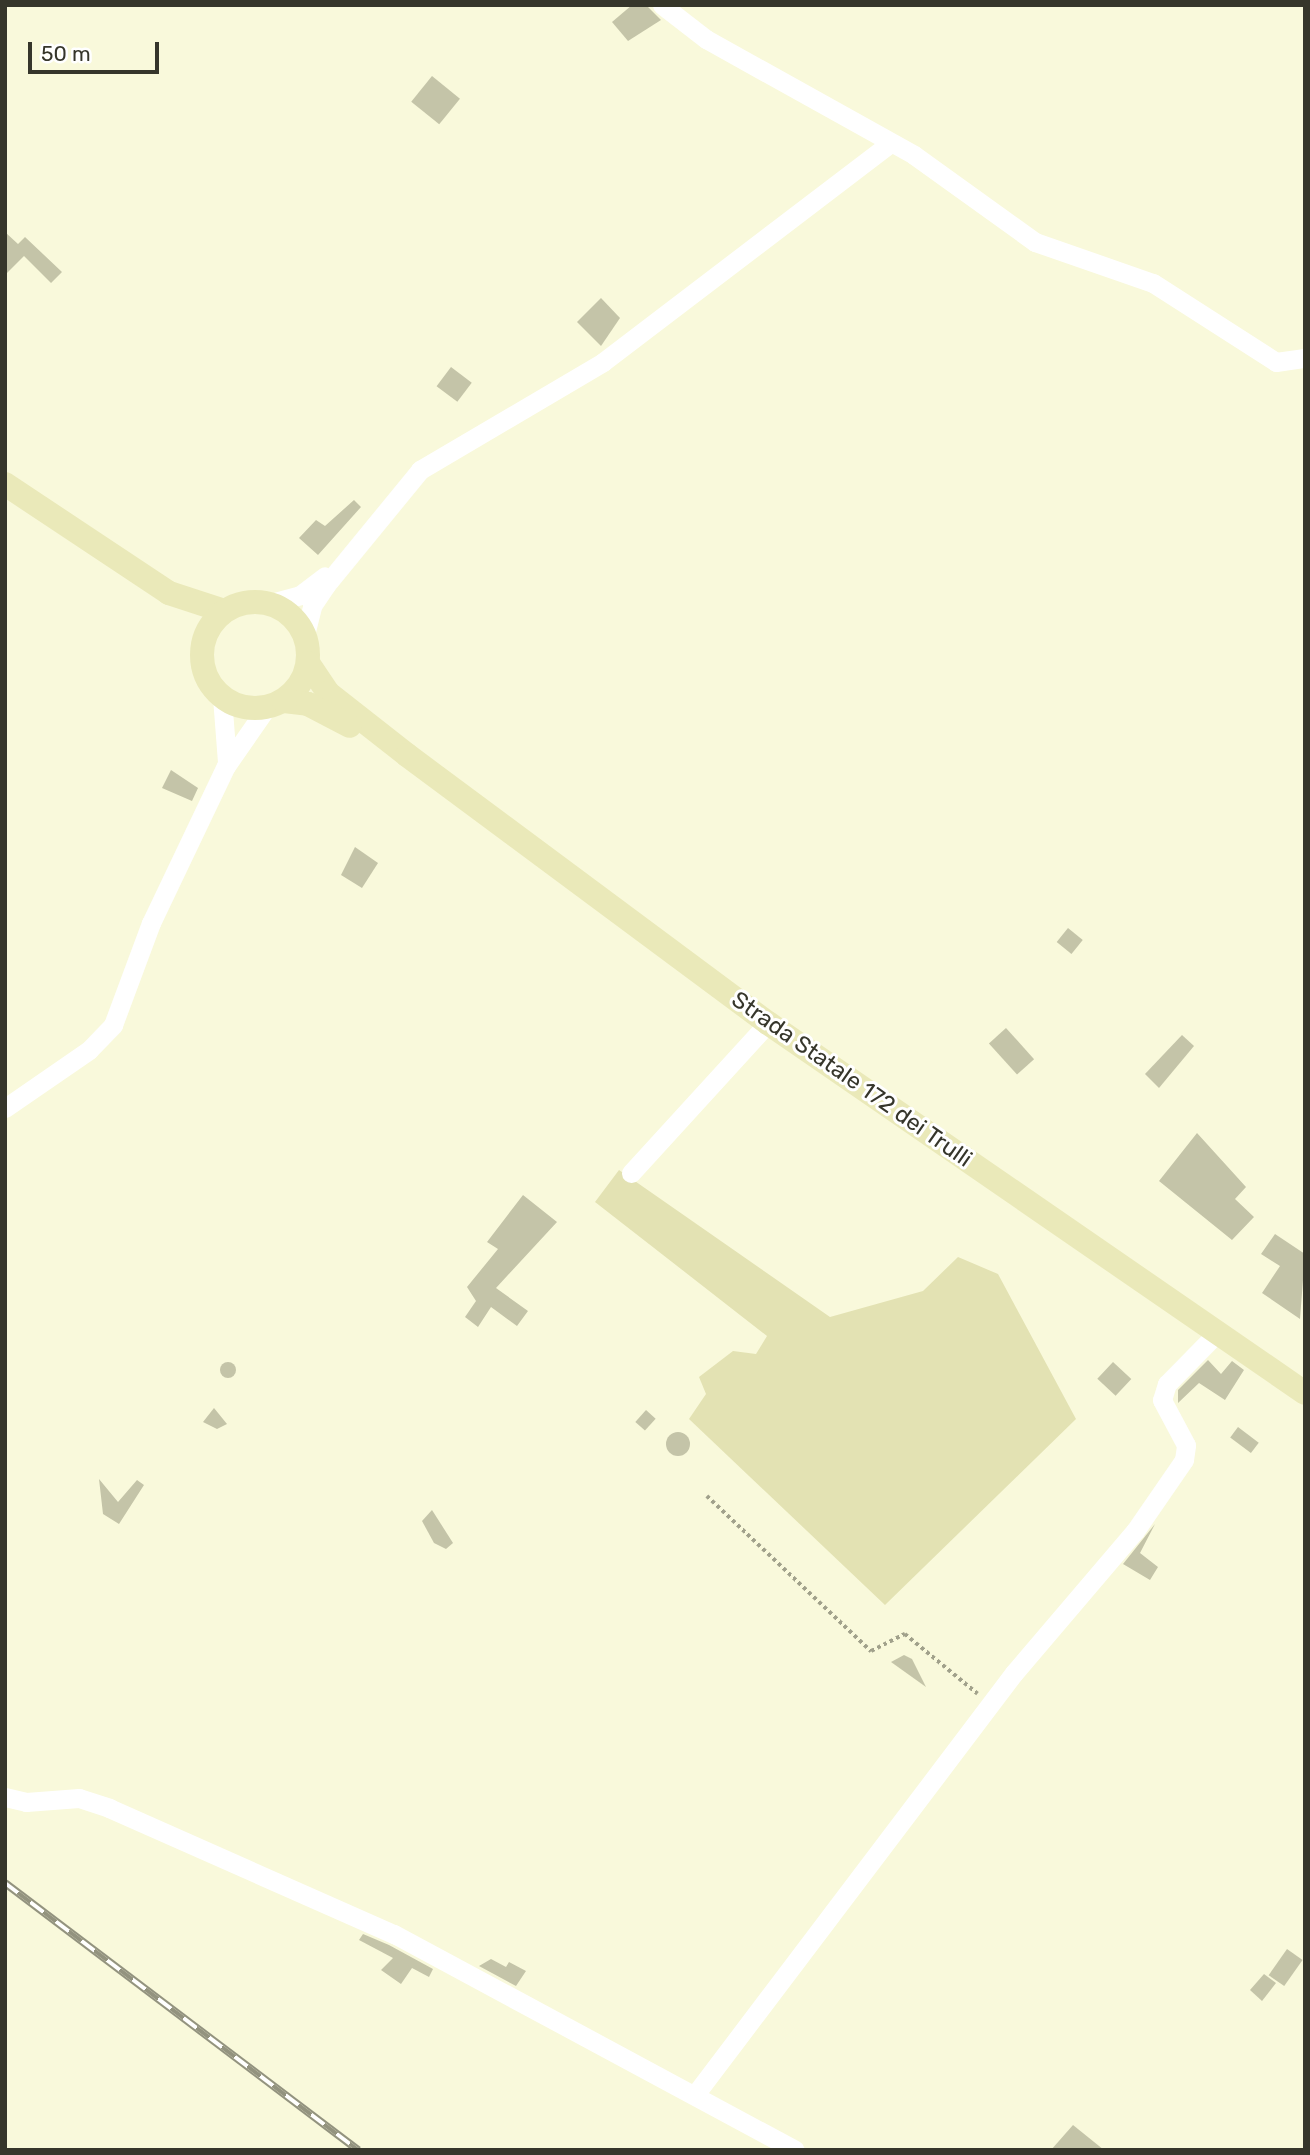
<!DOCTYPE html>
<html>
<head>
<meta charset="utf-8">
<style>
	body { margin:0 }
	#map { position:relative; width:1310px; height:2155px; overflow:hidden; background:#f9f9db; font-family:Rubik,sans-serif }
	div>[style] { position:absolute }
	[style*='--x'] { left:calc(var(--x)*1px); top:calc(var(--y)*1px); width:calc(var(--w)*1px); rotate:calc(var(--a)*1deg) }
	.green>* { inset:0; background:#e3e2b3 }
	.building>* { inset:0; background:#c4c4a8; transform-origin:0 0 }
	.round { border-radius:50% }
	.path>* { height:3.5px; margin-top:-1.75px; transform-origin:0; background:repeating-linear-gradient(90deg,#a1a18b 0 3.5px,transparent 0 7px) }
	.minor>* { height:19px; margin:-9.5px; padding:0 9.5px; transform-origin:9.5px; border-radius:9.5px; background:#fff }
	.major>* { height:24px; margin:-12px; padding:0 12px; transform-origin:12px; border-radius:12px; background:#eae9b9 }
	.major>.ring { margin:-12px; padding:0; box-sizing:content-box; background:none; border:24px solid #eae9b9; border-radius:50% }
	.rail>* { height:8px; margin-top:-4px; transform-origin:0; background:repeating-linear-gradient(90deg,#fff 0 16px,#93937f 0 32px); box-sizing:border-box; border-block:2px solid #93937f }
	span { translate:-50% -50%; white-space:nowrap; text-align:center; line-height:1.15; -webkit-text-stroke:6px #fff; paint-order:stroke }
	.street-label { font-size:23px; color:#36362b }
	.frame { position:absolute; inset:0; border:7px solid #36362b; pointer-events:none }
	.scale { position:absolute; left:28px; top:42px; width:131px; height:32px; box-sizing:border-box; border:4px solid #36362b; border-top:0; padding-left:9px; font-size:21px; line-height:24px; white-space:nowrap; color:#36362b; -webkit-text-stroke:5px #fff; paint-order:stroke }
</style>
</head>
<body>
<div id="map">
	<div class="green">
		<i style="clip-path:polygon(619px 1170px,830px 1317px,923px 1291px,958px 1257px,998px 1274px,1076px 1419px,885px 1605px,689px 1419px,706px 1394px,699px 1377px,733px 1351px,756px 1354px,767px 1336px,595px 1202px)"></i>
	</div>
	<div class="building">
		<i style="clip-path:polygon(632px 5px,646px 5px,661px 20px,628px 41px,612px 22px)"></i>
		<i style="left:432px;top:76px;width:36px;height:33px;rotate:39deg"></i>
		<i style="clip-path:polygon(5px 232px,18px 244px,25px 237px,62px 272px,51px 283px,24px 256px,5px 275px)"></i>
		<i style="clip-path:polygon(601px 298px,620px 318px,601px 346px,577px 322px)"></i>
		<i style="left:451px;top:367px;width:26px;height:24px;rotate:37deg"></i>
		<i style="clip-path:polygon(354px 500px,361px 507px,318px 555px,299px 538px,316px 520px,325px 526px)"></i>
		<i style="clip-path:polygon(171px 770px,198px 788px,192px 801px,162px 788px)"></i>
		<i style="clip-path:polygon(355px 847px,378px 863px,362px 888px,341px 875px)"></i>
		<i style="left:1068px;top:928px;width:19px;height:18px;rotate:39deg"></i>
		<i style="left:1006px;top:1028px;width:42px;height:23px;rotate:48deg"></i>
		<i style="clip-path:polygon(1182px 1035px,1194px 1046px,1159px 1088px,1145px 1074px)"></i>
		<i style="clip-path:polygon(1197px 1133px,1246px 1187px,1235px 1199px,1254px 1217px,1232px 1240px,1159px 1181px)"></i>
		<i style="clip-path:polygon(523px 1195px,557px 1222px,496px 1288px,528px 1311px,517px 1326px,491px 1307px,478px 1327px,465px 1317px,476px 1301px,467px 1287px,498px 1249px,487px 1242px)"></i>
		<i style="clip-path:polygon(1275px 1234px,1305px 1254px,1300px 1319px,1262px 1293px,1280px 1266px,1261px 1254px)"></i>
		<i style="clip-path:polygon(1208px 1360px,1221px 1374px,1232px 1361px,1244px 1370px,1225px 1400px,1199px 1383px,1178px 1403px,1178px 1390px)"></i>
		<i style="left:1113px;top:1362px;width:25px;height:23px;rotate:43deg"></i>
		<i class="round" style="left:220px;top:1362px;width:16px;height:16px"></i>
		<i style="clip-path:polygon(214px 1408px,227px 1424px,217px 1429px,203px 1422px)"></i>
		<i style="left:646px;top:1410px;width:13px;height:16px;rotate:42deg"></i>
		<i style="left:1238px;top:1427px;width:26px;height:13px;rotate:37deg"></i>
		<i class="round" style="left:666px;top:1432px;width:24px;height:24px"></i>
		<i style="clip-path:polygon(99px 1479px,118px 1502px,137px 1480px,144px 1485px,119px 1524px,103px 1514px)"></i>
		<i style="clip-path:polygon(432px 1510px,453px 1543px,446px 1549px,434px 1543px,422px 1521px)"></i>
		<i style="clip-path:polygon(1155px 1524px,1140px 1553px,1158px 1567px,1150px 1580px,1123px 1564px)"></i>
		<i style="clip-path:polygon(904px 1655px,912px 1659px,926px 1687px,891px 1662px)"></i>
		<i style="clip-path:polygon(363px 1934px,389px 1945px,433px 1969px,429px 1977px,412px 1968px,401px 1984px,381px 1970px,393px 1958px,359px 1940px)"></i>
		<i style="left:1287px;top:1949px;width:19px;height:32px;rotate:35deg"></i>
		<i style="clip-path:polygon(491px 1959px,506px 1967px,509px 1962px,526px 1971px,516px 1986px,479px 1966px)"></i>
		<i style="clip-path:polygon(1264px 1974px,1276px 1983px,1262px 2001px,1250px 1990px)"></i>
		<i style="clip-path:polygon(1073px 2125px,1104px 2150px,1051px 2150px)"></i>
	</div>
	<div class="path">
		<i style="--x:707;--y:1496;--w:226;--a:43.4"></i>
		<i style="--x:871;--y:1651;--w:38;--a:-27"></i>
		<i style="--x:905;--y:1634;--w:94;--a:39.4"></i>
	</div>
	<div class="minor">
		<i style="--x:662;--y:5;--w:56;--a:37.7"></i>
		<i style="--x:706;--y:39;--w:238;--a:29.1"></i>
		<i style="--x:914;--y:155;--w:149;--a:35.7"></i>
		<i style="--x:1035;--y:242;--w:125;--a:19.2"></i>
		<i style="--x:1153;--y:283;--w:146;--a:32.7"></i>
		<i style="--x:1276;--y:362;--w:29;--a:-8"></i>
		<i style="--x:271;--y:603;--w:30;--a:-15"></i>
		<i style="--x:300;--y:595;--w:31;--a:-37"></i>
		<i style="--x:305;--y:635;--w:30;--a:-76"></i>
		<i style="--x:312;--y:606;--w:25;--a:-56"></i>
		<i style="--x:326;--y:585;--w:149;--a:-50.7"></i>
		<i style="--x:420;--y:470;--w:212;--a:-30.5"></i>
		<i style="--x:603;--y:362;--w:361;--a:-37.3"></i>
		<i style="--x:222;--y:697;--w:65;--a:85.6"></i>
		<i style="--x:5;--y:1108;--w:102;--a:-34.6"></i>
		<i style="--x:89;--y:1050;--w:35;--a:-46"></i>
		<i style="--x:113;--y:1025;--w:109;--a:-69.6"></i>
		<i style="--x:151;--y:923;--w:174;--a:-64.5"></i>
		<i style="--x:226;--y:766;--w:72;--a:-55.2"></i>
		<i style="--x:631;--y:1173;--w:203;--a:-47.6"></i>
		<i style="--x:5;--y:1797;--w:22;--a:13"></i>
		<i style="--x:26;--y:1802;--w:53;--a:-4.3"></i>
		<i style="--x:79;--y:1798;--w:32;--a:18"></i>
		<i style="--x:109;--y:1808;--w:312;--a:23.9"></i>
		<i style="--x:394;--y:1934;--w:455;--a:28.3"></i>
		<i style="--x:697;--y:2092;--w:525;--a:-52.89"></i>
		<i style="--x:1014;--y:1673;--w:187;--a:-49.6"></i>
		<i style="--x:1135;--y:1531;--w:86;--a:-55.4"></i>
		<i style="--x:1184;--y:1460;--w:15;--a:-82"></i>
		<i style="--x:1186;--y:1445;--w:51;--a:-118.1"></i>
		<i style="--x:1162;--y:1400;--w:17;--a:-73"></i>
		<i style="--x:1167;--y:1384;--w:73;--a:-45.6"></i>
	</div>
	<div class="major">
		<i style="--x:5;--y:484;--w:197;--a:33.6"></i>
		<i style="--x:169;--y:593;--w:58;--a:18.1"></i>
		<i class="ring" style="left:202px;top:602px;width:82px;height:82px"></i>
		<i style="--x:308;--y:663;--w:36;--a:56"></i>
		<i style="--x:328;--y:693;--w:100;--a:38.1"></i>
		<i style="--x:407;--y:755;--w:450;--a:36.6"></i>
		<i style="--x:768;--y:1023;--w:652;--a:34.57"></i>
		<i style="--x:284;--y:701;--w:24;--a:7"></i>
		<i style="--x:308;--y:704;--w:47;--a:27.6"></i>
	</div>
	<div class="rail">
		<i style="--x:5;--y:1883;--w:443;--a:37.1"></i>
	</div>
	<div class="street-label">
		<span style="left:852px;top:1079px;rotate:35deg">Strada Statale 172 dei Trulli</span>
	</div>
	<div class="frame"></div>
	<div class="scale">50 m</div>
</div>
</body>
</html>
